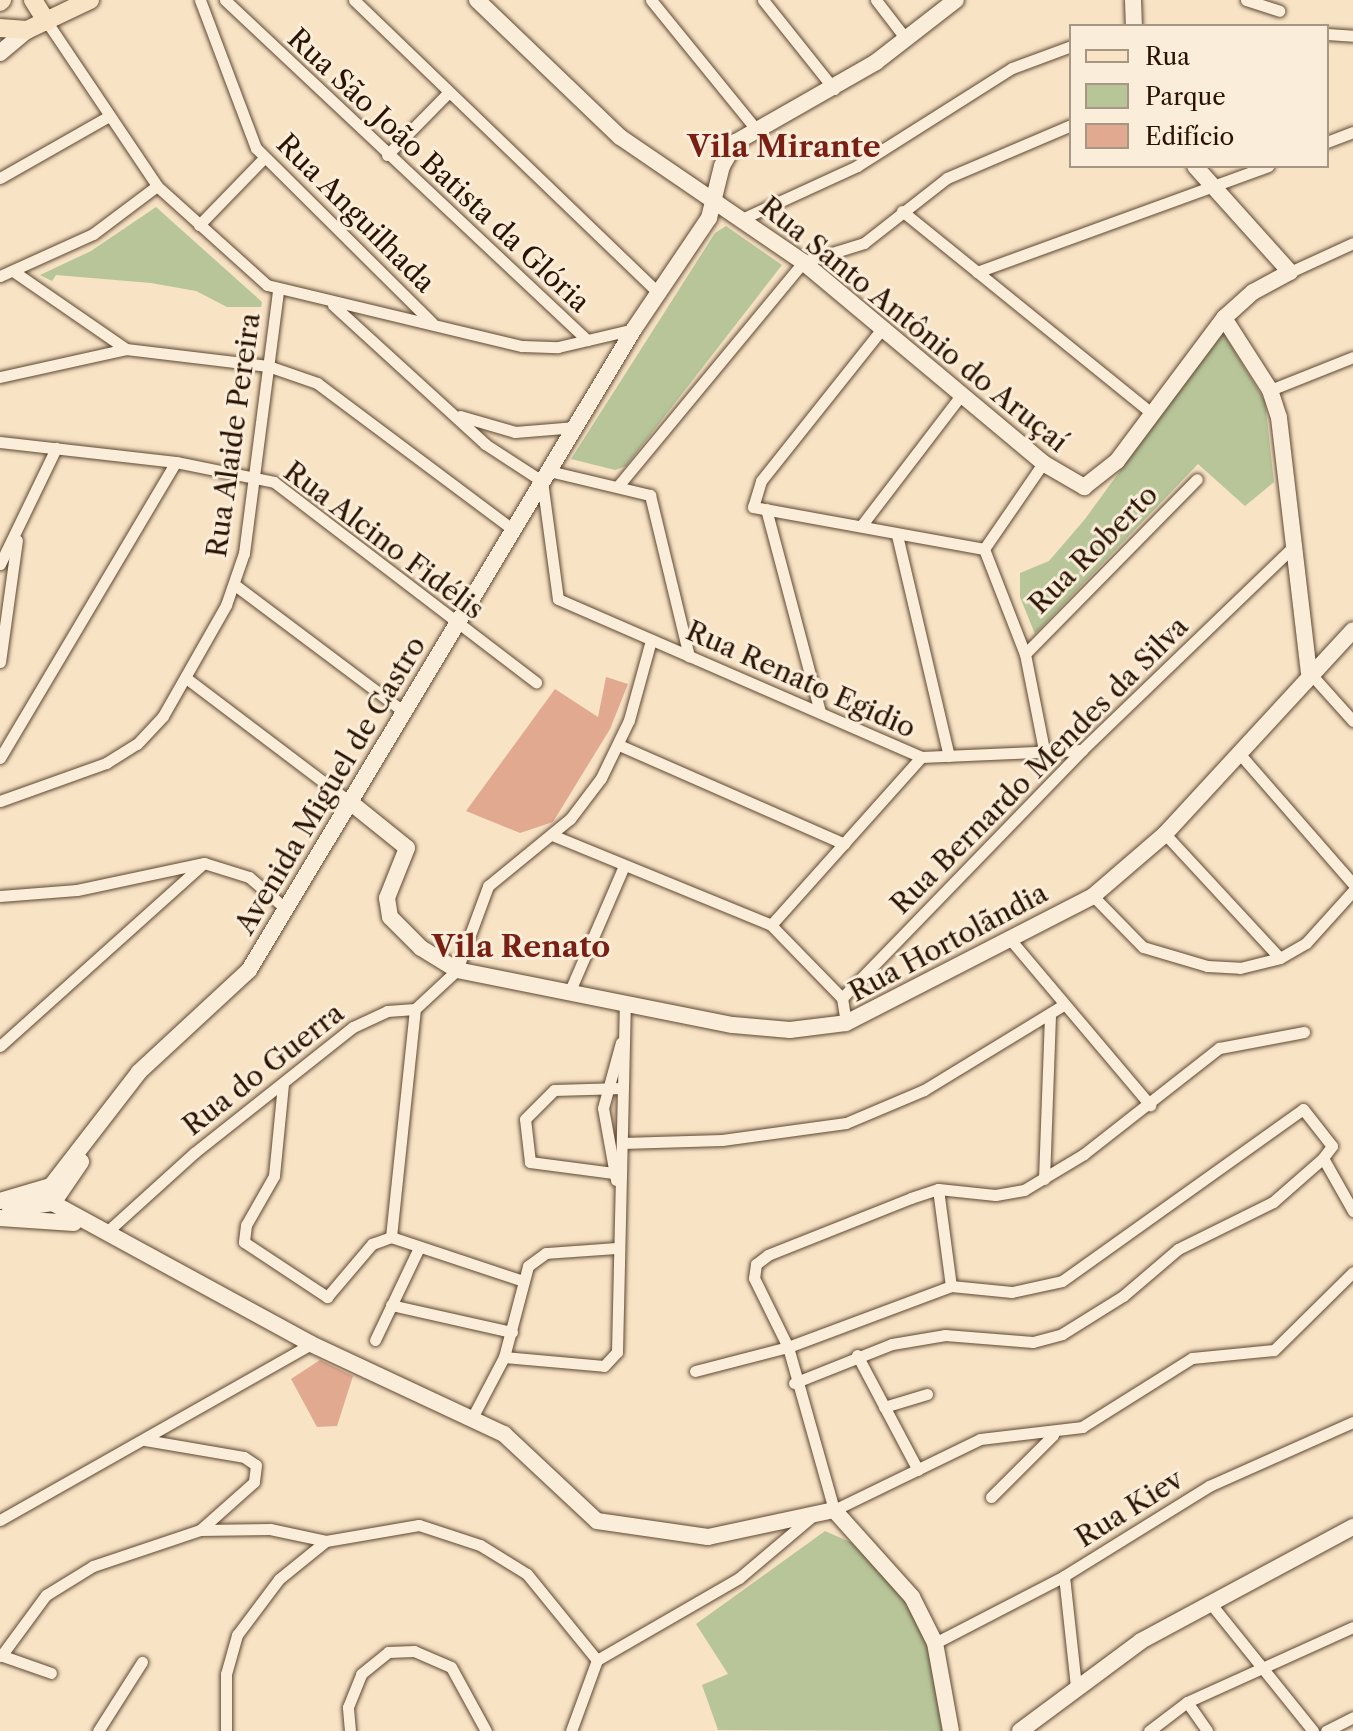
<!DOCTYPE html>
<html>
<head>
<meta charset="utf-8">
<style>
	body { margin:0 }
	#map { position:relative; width:1353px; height:1731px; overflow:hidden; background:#f8e3c5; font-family:"Libre Caslon Text",serif }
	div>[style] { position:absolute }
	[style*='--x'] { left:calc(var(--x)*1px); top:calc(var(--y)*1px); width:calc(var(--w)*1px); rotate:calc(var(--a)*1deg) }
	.green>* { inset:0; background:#b7c599 }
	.building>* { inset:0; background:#e1a990 }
	.roads { filter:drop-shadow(0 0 2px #5e4732) drop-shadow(0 0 2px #5e4732) }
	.street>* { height:11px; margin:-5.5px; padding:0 5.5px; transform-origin:5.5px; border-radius:5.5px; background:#faedd9 }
	.secondary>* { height:16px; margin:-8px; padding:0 8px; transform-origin:8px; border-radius:8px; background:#faedd9 }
	.primary>* { height:18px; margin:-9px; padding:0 9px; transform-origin:9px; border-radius:9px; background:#f8e3c5 }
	span { translate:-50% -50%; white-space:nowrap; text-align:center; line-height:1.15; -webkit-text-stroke:6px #faedd9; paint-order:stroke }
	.street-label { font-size:28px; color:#2a1301 }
	.neighbourhood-label { font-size:30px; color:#7a1f14; font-weight:700 }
	.legend { position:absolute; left:1069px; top:24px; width:260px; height:144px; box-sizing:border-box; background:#faedd9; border:2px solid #a79683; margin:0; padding:10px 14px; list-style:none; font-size:24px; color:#2a1301 }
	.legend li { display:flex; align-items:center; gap:16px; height:40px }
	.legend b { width:40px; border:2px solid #a79683 }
</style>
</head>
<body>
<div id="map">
	<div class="green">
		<i style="clip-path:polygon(156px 207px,262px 302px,261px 307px,227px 307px,196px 291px,151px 283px,56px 275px,52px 281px,40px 275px,91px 251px)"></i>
		<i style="clip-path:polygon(726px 226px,782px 265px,626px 466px,615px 470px,571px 459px,715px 233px)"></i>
		<i style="clip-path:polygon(1222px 331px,1265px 401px,1274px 482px,1245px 506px,1198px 464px,1035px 634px,1020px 597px,1020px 573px,1049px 561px,1085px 519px)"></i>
		<i style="clip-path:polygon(825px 1531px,866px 1549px,916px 1612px,928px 1640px,944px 1731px,718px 1730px,702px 1685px,728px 1674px,696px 1624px)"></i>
	</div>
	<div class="building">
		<i style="clip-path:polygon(606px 677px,628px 684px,610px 729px,553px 822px,520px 833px,466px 811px,555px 689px,598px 717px)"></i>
		<i style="clip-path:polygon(320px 1360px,353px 1376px,337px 1426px,317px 1427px,291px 1379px)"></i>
	</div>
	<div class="roads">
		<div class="street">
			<i style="--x:200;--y:0;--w:158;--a:69.3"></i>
			<i style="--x:256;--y:148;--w:248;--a:44.8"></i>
			<i style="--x:225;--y:0;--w:497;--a:43.2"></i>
			<i style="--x:354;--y:0;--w:424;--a:43.9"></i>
			<i style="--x:651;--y:0;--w:165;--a:50.9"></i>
			<i style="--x:763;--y:0;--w:114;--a:51.4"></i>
			<i style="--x:876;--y:0;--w:49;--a:52.4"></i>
			<i style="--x:1246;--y:0;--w:35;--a:18"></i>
			<i style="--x:47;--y:22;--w:197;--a:56.1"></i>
			<i style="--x:157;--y:186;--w:148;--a:42"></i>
			<i style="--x:267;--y:285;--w:262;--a:13.5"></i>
			<i style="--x:522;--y:346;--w:36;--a:2"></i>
			<i style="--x:558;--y:347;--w:78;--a:-13.3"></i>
			<i style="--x:1327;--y:34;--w:26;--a:4"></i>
			<i style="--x:1327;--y:142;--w:28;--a:-21"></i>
			<i style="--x:387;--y:155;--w:87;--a:-45.5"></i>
			<i style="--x:0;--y:178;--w:125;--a:-29.6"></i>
			<i style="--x:902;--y:211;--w:323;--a:39"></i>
			<i style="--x:744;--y:218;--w:124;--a:-24.7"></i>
			<i style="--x:857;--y:166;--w:183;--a:-32.3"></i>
			<i style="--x:1012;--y:68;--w:63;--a:-20.4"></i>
			<i style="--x:199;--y:225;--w:93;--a:-45.9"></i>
			<i style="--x:13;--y:271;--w:137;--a:34.6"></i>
			<i style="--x:126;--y:349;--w:143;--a:6.8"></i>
			<i style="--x:268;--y:366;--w:52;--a:19.1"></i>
			<i style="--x:317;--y:383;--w:244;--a:36.8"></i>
			<i style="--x:977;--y:272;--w:310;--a:-20"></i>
			<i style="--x:1290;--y:272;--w:69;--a:-24.7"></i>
			<i style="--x:0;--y:276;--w:102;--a:-24.3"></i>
			<i style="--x:93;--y:234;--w:80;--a:-36.9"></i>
			<i style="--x:333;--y:305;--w:206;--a:42.4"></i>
			<i style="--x:485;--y:444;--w:68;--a:33"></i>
			<i style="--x:542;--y:481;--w:119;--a:82.3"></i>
			<i style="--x:558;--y:599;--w:396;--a:23.5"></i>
			<i style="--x:921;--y:757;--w:161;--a:-2.5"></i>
			<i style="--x:881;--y:330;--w:193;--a:128.5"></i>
			<i style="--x:761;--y:481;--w:27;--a:107"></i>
			<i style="--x:753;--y:507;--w:235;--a:10.3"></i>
			<i style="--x:0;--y:377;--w:129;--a:-12.5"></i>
			<i style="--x:1270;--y:390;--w:89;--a:-21.7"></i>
			<i style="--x:460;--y:416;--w:57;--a:16.2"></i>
			<i style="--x:515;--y:432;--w:61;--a:-4.7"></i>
			<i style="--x:0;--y:442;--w:177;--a:6.5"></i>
			<i style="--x:176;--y:462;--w:100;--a:11.5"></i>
			<i style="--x:274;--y:482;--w:330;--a:37.4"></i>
			<i style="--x:549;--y:471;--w:104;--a:13.4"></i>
			<i style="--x:650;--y:495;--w:166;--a:76.4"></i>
			<i style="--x:618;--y:486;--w:291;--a:-50.4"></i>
			<i style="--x:803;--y:262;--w:64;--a:-17.3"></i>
			<i style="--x:864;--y:243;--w:105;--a:-38.1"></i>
			<i style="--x:947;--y:178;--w:135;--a:-23.1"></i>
			<i style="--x:766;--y:509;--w:210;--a:75.1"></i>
			<i style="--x:861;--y:526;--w:166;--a:-52.6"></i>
			<i style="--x:897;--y:535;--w:227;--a:76.8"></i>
			<i style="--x:984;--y:549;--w:113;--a:68.7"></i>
			<i style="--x:1025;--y:654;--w:98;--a:78.8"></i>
			<i style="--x:984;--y:549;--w:104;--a:-55.5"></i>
			<i style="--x:0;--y:564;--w:129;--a:-64.2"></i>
			<i style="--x:235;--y:585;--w:211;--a:36.9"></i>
			<i style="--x:1025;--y:654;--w:245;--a:-45.5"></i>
			<i style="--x:0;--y:662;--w:123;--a:-82.1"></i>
			<i style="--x:1309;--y:672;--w:66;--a:48.1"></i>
			<i style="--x:186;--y:678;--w:206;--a:37.1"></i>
			<i style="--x:619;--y:745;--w:246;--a:23.7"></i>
			<i style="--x:1238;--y:752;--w:175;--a:48.9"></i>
			<i style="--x:0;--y:758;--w:344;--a:-59.3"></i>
			<i style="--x:0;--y:801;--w:113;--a:-19.7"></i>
			<i style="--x:106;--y:763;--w:36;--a:-32"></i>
			<i style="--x:137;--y:744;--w:38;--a:-47"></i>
			<i style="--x:163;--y:716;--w:128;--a:-60.4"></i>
			<i style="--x:226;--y:605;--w:55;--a:-70.9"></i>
			<i style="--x:244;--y:553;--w:264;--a:-82.6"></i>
			<i style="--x:1165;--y:834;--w:169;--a:47.2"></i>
			<i style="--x:552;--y:835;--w:237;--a:22.3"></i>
			<i style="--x:771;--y:925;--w:102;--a:45.8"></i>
			<i style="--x:0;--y:896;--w:77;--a:-4.5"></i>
			<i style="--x:77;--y:890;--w:130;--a:-12"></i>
			<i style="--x:204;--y:863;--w:47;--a:17.3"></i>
			<i style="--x:249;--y:877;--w:48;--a:40.7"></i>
			<i style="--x:1093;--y:896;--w:71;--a:45.6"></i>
			<i style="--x:1143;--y:947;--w:67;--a:16.5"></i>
			<i style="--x:1207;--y:966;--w:33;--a:3"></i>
			<i style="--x:1240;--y:968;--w:41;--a:-14"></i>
			<i style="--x:1280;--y:958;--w:30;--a:-30"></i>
			<i style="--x:1306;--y:943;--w:70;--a:-47.9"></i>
			<i style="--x:771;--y:925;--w:225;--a:-48.2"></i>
			<i style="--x:1009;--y:938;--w:219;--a:49.8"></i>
			<i style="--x:569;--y:993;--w:138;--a:-66.6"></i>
			<i style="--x:846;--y:1023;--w:25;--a:-99"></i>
			<i style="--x:842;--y:998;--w:345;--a:-45.9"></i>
			<i style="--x:1082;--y:750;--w:289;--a:-43.9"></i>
			<i style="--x:1304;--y:1032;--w:86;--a:169.3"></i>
			<i style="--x:1219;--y:1048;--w:172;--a:141.9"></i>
			<i style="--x:1084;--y:1154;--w:70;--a:149"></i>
			<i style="--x:1024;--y:1190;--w:29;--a:170"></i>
			<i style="--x:995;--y:1195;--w:57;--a:-174"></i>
			<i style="--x:938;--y:1189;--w:28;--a:162"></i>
			<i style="--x:911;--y:1198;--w:154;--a:158.3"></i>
			<i style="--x:768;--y:1255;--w:15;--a:143"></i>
			<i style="--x:756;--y:1264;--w:14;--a:98"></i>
			<i style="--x:754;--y:1278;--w:77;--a:63.8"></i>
			<i style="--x:788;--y:1347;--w:169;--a:74.2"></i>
			<i style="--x:834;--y:1510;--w:162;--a:-25.9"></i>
			<i style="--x:980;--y:1439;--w:103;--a:-6.7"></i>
			<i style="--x:1082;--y:1427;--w:130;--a:-32.1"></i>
			<i style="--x:1192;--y:1358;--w:82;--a:-5.6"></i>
			<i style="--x:1274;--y:1350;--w:111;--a:-44.6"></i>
			<i style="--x:0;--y:1046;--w:271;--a:-41.9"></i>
			<i style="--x:283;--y:1084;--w:92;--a:95.6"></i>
			<i style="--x:274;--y:1176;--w:56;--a:119.7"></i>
			<i style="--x:246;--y:1225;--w:17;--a:97"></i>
			<i style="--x:244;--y:1242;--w:100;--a:33.5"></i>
			<i style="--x:327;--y:1297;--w:70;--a:-49.7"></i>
			<i style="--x:372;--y:1244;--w:20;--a:-20"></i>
			<i style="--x:622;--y:1143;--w:100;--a:-1.7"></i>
			<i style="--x:722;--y:1140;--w:125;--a:-7.8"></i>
			<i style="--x:846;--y:1123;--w:85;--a:-22.9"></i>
			<i style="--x:924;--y:1090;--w:163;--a:-31.4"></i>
			<i style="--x:621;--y:1174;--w:92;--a:-172.5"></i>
			<i style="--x:530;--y:1162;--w:43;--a:-96.6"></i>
			<i style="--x:525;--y:1119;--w:41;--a:-45"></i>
			<i style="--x:554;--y:1090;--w:68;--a:-1.7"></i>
			<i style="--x:1044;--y:1179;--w:165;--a:-87.9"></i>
			<i style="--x:616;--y:1180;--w:73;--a:-100.2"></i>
			<i style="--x:603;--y:1108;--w:68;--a:-74.7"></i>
			<i style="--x:938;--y:1189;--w:98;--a:82.4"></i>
			<i style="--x:109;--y:1230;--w:115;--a:-42.2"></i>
			<i style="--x:194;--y:1153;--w:203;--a:-38.4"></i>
			<i style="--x:353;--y:1027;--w:38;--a:-25"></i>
			<i style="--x:387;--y:1011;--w:28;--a:-4"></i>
			<i style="--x:415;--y:1009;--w:57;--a:-42.9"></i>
			<i style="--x:457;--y:970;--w:90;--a:-69.7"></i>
			<i style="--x:488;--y:886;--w:106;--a:-39.3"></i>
			<i style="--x:570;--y:819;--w:51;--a:-52.9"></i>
			<i style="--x:601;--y:778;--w:64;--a:-64.2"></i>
			<i style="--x:629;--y:720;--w:83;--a:-74.6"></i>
			<i style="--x:391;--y:1237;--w:229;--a:-84"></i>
			<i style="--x:391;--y:1237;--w:139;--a:18.4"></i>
			<i style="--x:391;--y:1305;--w:124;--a:12.6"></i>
			<i style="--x:375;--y:1340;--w:100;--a:-64.5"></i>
			<i style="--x:857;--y:1355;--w:130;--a:62.1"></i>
			<i style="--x:504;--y:1357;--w:100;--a:5.1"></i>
			<i style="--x:604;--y:1366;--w:19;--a:-47"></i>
			<i style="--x:617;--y:1352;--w:347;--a:-88.7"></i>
			<i style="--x:695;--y:1371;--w:96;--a:-14.5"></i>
			<i style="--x:788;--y:1347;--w:174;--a:-20.5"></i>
			<i style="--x:951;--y:1286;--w:61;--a:5.6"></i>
			<i style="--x:1012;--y:1292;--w:51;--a:-12.4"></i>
			<i style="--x:1062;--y:1281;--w:296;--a:-35.5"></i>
			<i style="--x:1303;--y:1109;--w:47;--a:51.9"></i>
			<i style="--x:1332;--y:1146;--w:15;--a:127"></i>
			<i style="--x:1323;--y:1158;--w:61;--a:60.5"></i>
			<i style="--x:794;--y:1383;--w:105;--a:-21.7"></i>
			<i style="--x:892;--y:1344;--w:54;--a:-9.6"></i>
			<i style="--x:945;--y:1335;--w:88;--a:4.5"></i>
			<i style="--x:1033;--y:1342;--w:30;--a:-15"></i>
			<i style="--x:1062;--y:1334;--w:72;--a:-31.9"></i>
			<i style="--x:1123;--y:1296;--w:72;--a:-40.5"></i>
			<i style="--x:1178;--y:1249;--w:106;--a:-26.3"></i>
			<i style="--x:1273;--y:1202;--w:67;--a:-41.3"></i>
			<i style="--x:884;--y:1407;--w:45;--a:-16.8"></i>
			<i style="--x:472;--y:1418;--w:69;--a:-62.3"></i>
			<i style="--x:504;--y:1357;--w:94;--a:-75.2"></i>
			<i style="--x:528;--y:1266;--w:22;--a:-36"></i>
			<i style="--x:546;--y:1253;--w:72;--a:-4"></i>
			<i style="--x:145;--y:1440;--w:100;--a:9.7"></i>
			<i style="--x:244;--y:1457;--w:14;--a:34"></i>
			<i style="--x:256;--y:1465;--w:17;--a:97"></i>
			<i style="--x:254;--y:1482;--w:72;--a:138.4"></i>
			<i style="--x:991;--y:1497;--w:88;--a:-45"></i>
			<i style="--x:0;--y:1520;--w:357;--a:-29.5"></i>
			<i style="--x:1064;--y:1576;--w:111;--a:83.8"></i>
			<i style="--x:1211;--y:1604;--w:163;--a:51.2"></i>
			<i style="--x:935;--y:1643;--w:145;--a:-27.4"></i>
			<i style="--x:1064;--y:1576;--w:171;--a:-31.8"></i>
			<i style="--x:1209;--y:1486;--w:158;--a:-24"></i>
			<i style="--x:0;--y:1655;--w:54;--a:19.4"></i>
			<i style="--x:1;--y:1656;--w:76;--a:-53.6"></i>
			<i style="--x:46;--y:1595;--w:55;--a:-31.7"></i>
			<i style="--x:93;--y:1566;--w:113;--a:-18.6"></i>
			<i style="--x:200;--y:1530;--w:70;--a:-0.8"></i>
			<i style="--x:270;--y:1529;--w:57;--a:12.1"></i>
			<i style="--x:1187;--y:1702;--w:35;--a:55"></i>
			<i style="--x:98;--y:1731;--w:82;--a:-57.5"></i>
			<i style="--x:226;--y:1731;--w:57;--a:-90"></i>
			<i style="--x:226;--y:1674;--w:41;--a:-74.2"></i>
			<i style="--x:237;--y:1635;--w:70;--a:-53.1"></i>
			<i style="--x:279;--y:1579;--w:60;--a:-39"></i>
			<i style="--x:326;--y:1541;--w:94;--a:-9.8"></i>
			<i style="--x:419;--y:1525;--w:64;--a:18.2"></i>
			<i style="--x:480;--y:1545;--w:55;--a:31.7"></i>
			<i style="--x:527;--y:1574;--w:111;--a:50.9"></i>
			<i style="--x:597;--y:1660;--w:164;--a:-30"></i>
			<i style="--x:739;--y:1578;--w:93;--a:-40.2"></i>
			<i style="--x:350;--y:1731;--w:24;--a:-95"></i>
			<i style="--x:348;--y:1707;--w:35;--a:-68"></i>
			<i style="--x:361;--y:1674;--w:35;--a:-39"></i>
			<i style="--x:388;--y:1652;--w:26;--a:-2"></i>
			<i style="--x:414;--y:1651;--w:40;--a:23.4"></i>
			<i style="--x:451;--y:1667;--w:73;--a:61.3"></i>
			<i style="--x:571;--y:1731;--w:76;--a:-69.9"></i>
			<i style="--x:1149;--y:1731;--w:48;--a:-37.3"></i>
			<i style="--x:1187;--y:1702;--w:182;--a:-24.3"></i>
			<i style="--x:1326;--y:1731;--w:30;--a:-27"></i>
		</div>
		<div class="secondary">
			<i style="--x:477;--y:0;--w:198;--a:43.8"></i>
			<i style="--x:620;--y:137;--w:222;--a:34.3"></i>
			<i style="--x:803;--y:262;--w:313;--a:39.9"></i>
			<i style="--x:1043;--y:463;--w:48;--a:30.3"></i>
			<i style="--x:1084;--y:487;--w:42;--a:-38.2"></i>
			<i style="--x:1117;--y:461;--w:179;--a:-53.2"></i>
			<i style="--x:1224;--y:318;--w:39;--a:-42"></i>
			<i style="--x:1253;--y:292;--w:42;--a:-28.4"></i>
			<i style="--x:1290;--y:272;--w:142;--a:-131.9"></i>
			<i style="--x:1133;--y:0;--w:26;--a:88"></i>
			<i style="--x:0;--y:53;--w:35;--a:-40"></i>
			<i style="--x:1224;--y:318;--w:85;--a:57.4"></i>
			<i style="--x:1270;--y:390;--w:29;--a:72"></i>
			<i style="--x:1279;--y:418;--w:256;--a:83.3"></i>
			<i style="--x:350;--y:802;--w:73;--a:38.9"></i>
			<i style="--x:407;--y:848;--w:54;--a:111.8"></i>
			<i style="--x:387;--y:898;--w:19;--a:81"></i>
			<i style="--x:390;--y:917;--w:44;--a:45"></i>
			<i style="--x:421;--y:948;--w:42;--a:31.4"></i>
			<i style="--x:457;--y:970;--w:281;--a:11.3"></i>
			<i style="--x:733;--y:1025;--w:57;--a:5"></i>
			<i style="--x:790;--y:1030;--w:56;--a:-7.1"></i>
			<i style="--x:846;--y:1023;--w:278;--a:-27.2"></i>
			<i style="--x:1093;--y:896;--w:95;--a:-40.7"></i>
			<i style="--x:1165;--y:834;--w:277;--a:-47.3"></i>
			<i style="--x:38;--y:1195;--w:311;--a:28.6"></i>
			<i style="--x:311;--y:1344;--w:213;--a:25"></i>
			<i style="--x:504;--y:1434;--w:127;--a:43.1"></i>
			<i style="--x:597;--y:1521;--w:112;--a:8.2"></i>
			<i style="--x:708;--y:1537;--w:129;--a:-12.1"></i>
			<i style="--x:834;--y:1510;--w:117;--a:48.1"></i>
			<i style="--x:912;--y:1597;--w:51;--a:63.4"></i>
			<i style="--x:935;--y:1643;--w:89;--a:79.7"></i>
			<i style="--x:0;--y:1201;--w:53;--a:-16.4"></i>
			<i style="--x:51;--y:1186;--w:144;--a:-52.3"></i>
			<i style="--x:139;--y:1072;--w:150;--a:-42.8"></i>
			<i style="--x:249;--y:970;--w:748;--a:-59.01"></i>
			<i style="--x:634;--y:329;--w:134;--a:-56"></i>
			<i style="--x:709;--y:218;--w:54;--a:-76"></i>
			<i style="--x:722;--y:166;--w:28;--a:-60"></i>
			<i style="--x:736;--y:142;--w:161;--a:-29.7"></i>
			<i style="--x:876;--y:62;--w:101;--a:-37.8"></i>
			<i style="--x:10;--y:1209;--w:43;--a:-7.9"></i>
			<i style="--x:53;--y:1203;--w:50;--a:-55.7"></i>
			<i style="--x:0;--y:1218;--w:74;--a:3.9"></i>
			<i style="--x:1020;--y:1731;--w:151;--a:-36.6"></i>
			<i style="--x:1141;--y:1641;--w:241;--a:-28.3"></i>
		</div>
		<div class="primary">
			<i style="--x:33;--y:0;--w:26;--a:58"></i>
			<i style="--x:0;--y:2;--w:3;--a:-45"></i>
			<i style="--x:0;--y:28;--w:27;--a:4"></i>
			<i style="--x:27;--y:30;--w:70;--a:-25.5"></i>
		</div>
	</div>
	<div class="street-label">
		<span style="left:439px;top:170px;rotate:43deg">Rua São João Batista da Glória</span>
		<span style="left:356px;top:213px;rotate:45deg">Rua Anguilhada</span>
		<span style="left:914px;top:324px;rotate:39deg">Rua Santo Antônio do Aruçaí</span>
		<span style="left:233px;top:435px;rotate:-82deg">Rua Alaide Pereira</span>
		<span style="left:384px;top:540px;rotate:37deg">Rua Alcino Fidélis</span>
		<span style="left:1093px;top:549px;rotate:-45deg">Rua Roberto</span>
		<span style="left:801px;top:679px;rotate:24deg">Rua Renato Egidio</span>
		<span style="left:1039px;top:765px;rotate:-45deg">Rua Bernardo Mendes da Silva</span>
		<span style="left:330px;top:785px;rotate:-59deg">Avenida Miguel de Castro</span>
		<span style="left:948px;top:942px;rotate:-28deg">Rua Hortolãndia</span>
		<span style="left:263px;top:1069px;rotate:-38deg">Rua do Guerra</span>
		<span style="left:1129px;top:1508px;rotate:-32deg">Rua Kiev</span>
	</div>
	<div class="neighbourhood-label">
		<span style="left:784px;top:147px">Vila Mirante</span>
		<span style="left:521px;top:947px">Vila Renato</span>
	</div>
	<ul class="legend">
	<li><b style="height:10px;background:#f8e3c5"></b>Rua</li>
	<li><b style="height:22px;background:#b7c599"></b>Parque</li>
	<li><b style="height:22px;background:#e1a990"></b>Edifício</li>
	</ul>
</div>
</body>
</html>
